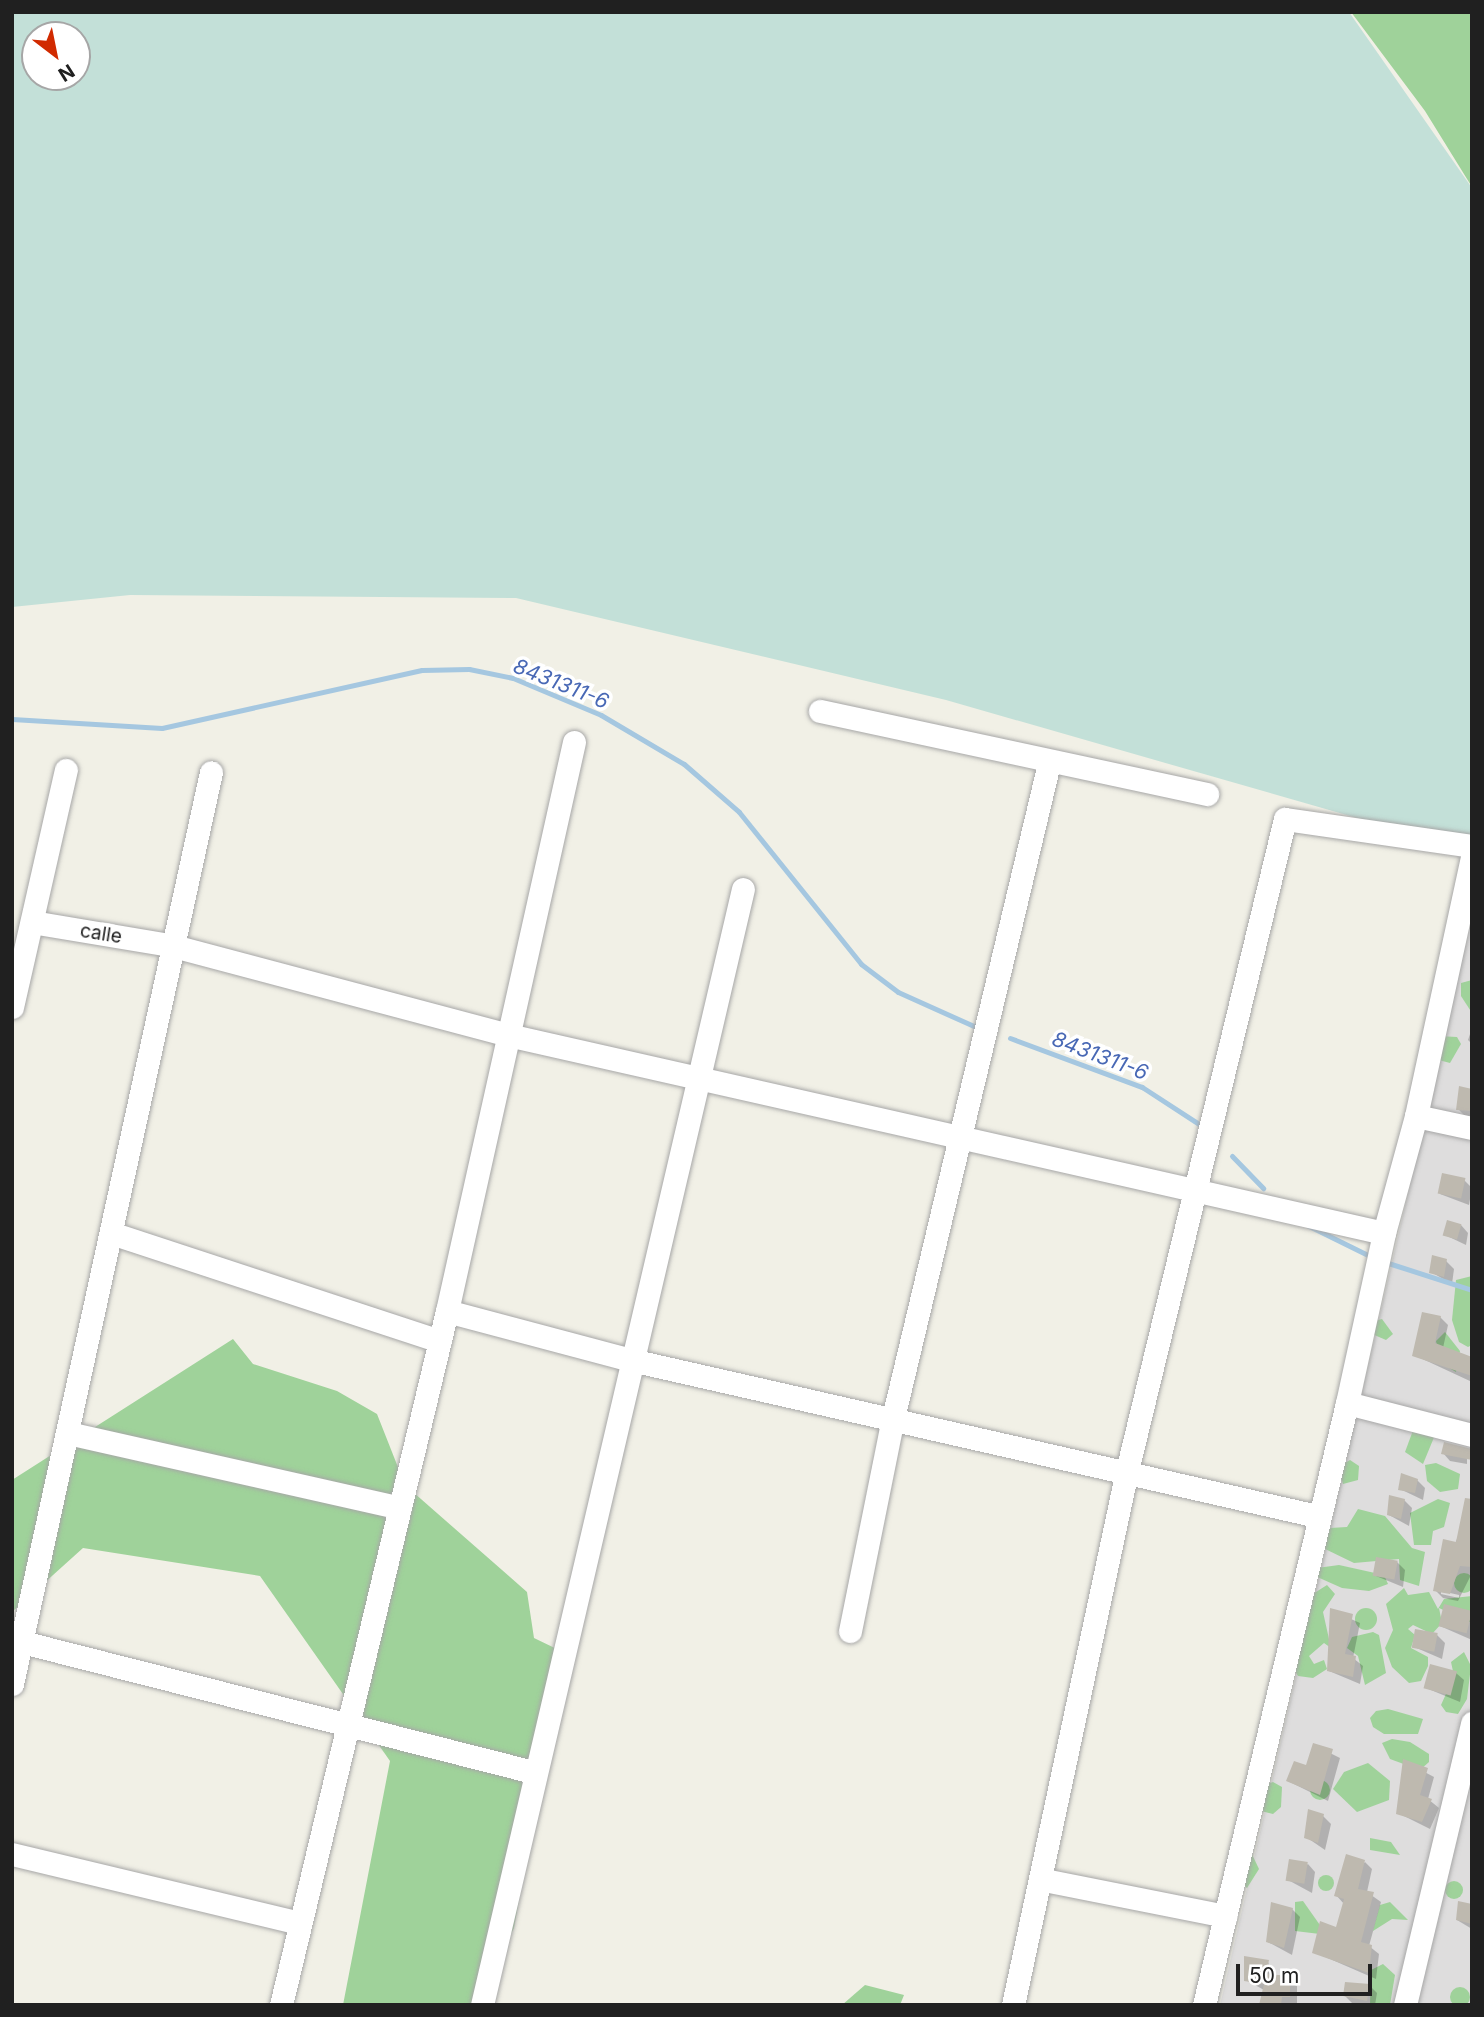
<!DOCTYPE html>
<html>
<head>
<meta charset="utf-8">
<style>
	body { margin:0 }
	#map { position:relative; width:1484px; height:2017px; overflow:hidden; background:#f1f0e6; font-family:Inter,sans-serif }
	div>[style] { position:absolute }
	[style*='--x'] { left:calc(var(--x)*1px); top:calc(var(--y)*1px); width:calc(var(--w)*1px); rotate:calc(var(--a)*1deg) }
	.residential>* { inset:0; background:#dedddd }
	.forest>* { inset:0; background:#9fd29a }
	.round { border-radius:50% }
	.wetland>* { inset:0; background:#c3e0d8 }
	.shadow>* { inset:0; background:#0003 }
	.stream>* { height:5px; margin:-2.5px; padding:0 2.5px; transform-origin:2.5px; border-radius:2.5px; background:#a5c7e0 }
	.building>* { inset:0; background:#beb9af; transform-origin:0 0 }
	.roads { filter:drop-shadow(0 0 2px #a7a7a7) drop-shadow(0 0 2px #a7a7a7) }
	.minor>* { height:23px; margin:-11.5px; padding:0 11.5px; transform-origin:11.5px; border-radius:11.5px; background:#fff }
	span { translate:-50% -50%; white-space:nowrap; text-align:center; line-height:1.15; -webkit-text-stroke:7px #fff; paint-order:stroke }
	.street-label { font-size:19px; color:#202020 }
	.water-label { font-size:21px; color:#4868b5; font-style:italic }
	.frame { position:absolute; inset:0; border:14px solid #202020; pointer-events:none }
	.north { position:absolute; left:21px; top:21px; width:70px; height:70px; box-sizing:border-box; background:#fff; border:2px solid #a6a6a6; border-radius:50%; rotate:148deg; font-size:19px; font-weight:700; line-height:28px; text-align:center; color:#202020 }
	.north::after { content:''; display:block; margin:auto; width:24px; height:32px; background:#d12a00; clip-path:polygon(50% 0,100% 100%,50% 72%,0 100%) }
	.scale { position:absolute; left:1236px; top:1964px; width:136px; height:32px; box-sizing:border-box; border:4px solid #202020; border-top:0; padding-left:9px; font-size:21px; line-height:24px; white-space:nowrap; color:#202020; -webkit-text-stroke:5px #fff; paint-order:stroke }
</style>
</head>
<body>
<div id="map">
	<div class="residential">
		<i style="clip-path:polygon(1472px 917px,1472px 2005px,1220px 2005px)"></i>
	</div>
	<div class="forest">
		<i style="clip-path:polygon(1351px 12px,1472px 12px,1472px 187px,1425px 111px)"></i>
		<i style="clip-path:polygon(1472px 980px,1472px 1013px,1461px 996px,1461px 983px)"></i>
		<i style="clip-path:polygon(1438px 1036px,1457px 1037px,1461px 1044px,1450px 1063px,1435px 1059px)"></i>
		<i style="clip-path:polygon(1472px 1276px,1472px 1345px,1468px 1347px,1459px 1342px,1452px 1320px,1456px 1280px)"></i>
		<i style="clip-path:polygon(1382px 1319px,1393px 1334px,1386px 1340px,1372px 1334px,1374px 1321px)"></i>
		<i style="clip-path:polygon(1445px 1332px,1460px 1351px,1456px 1372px,1441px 1363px,1436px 1341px)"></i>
		<i style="clip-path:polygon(233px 1339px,253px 1364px,337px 1391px,377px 1414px,405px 1485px,527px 1592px,534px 1638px,563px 1652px,514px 1928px,483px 1989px,485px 2005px,343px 2005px,390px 1761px,260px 1576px,83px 1548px,12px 1612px,12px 1480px)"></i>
		<i style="clip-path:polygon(1418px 1417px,1435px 1435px,1423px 1464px,1405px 1452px)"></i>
		<i style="clip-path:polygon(1350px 1460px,1359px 1466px,1358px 1480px,1343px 1484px,1338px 1467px)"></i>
		<i style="clip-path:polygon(1436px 1463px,1460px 1474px,1458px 1489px,1440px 1492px,1427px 1481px,1425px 1465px)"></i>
		<i style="clip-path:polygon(1438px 1499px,1450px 1503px,1444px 1527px,1433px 1531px,1431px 1545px,1414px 1545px,1410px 1513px)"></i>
		<i style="clip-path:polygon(1358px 1509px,1385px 1516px,1412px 1548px,1425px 1552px,1419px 1586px,1400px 1580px,1399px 1559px,1354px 1563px,1321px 1547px,1330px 1528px,1347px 1527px)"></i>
		<i style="clip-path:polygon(1339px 1565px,1384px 1575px,1388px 1584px,1369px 1591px,1342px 1588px,1315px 1576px,1317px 1568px)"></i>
		<i class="round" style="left:1454px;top:1573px;width:20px;height:20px"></i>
		<i style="clip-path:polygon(1327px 1585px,1335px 1594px,1323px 1612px,1331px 1648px,1324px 1643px,1309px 1656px,1314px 1664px,1324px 1660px,1327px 1669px,1313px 1678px,1298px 1676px,1292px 1666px,1300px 1651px,1295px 1636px,1308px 1597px)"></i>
		<i style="clip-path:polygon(1404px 1588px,1408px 1595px,1429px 1592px,1438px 1609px,1444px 1599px,1472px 1596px,1472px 1623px,1439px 1608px,1442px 1623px,1432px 1634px,1413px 1625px,1408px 1629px,1415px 1635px,1411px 1648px,1428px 1657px,1428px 1666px,1421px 1681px,1409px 1683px,1392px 1667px,1385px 1648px,1393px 1630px,1386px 1604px)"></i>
		<i class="round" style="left:1355px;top:1608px;width:22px;height:22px"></i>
		<i style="clip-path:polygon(1373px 1632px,1379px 1635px,1386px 1673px,1365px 1685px,1358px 1656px,1347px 1648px,1352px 1637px)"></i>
		<i style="clip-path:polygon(1464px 1652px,1471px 1666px,1467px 1699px,1458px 1714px,1446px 1712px,1441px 1705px,1454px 1676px,1451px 1662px)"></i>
		<i style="clip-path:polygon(1388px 1709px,1423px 1719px,1418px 1734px,1384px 1734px,1373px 1727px,1370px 1718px,1376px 1711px)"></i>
		<i style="clip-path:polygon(1392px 1739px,1410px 1742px,1429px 1754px,1429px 1762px,1420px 1770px,1390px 1759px,1382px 1743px)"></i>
		<i style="clip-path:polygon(1368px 1763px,1390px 1781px,1389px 1800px,1357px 1812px,1333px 1789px,1344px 1772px)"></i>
		<i class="round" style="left:1310px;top:1780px;width:20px;height:20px"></i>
		<i style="clip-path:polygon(1273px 1782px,1282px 1787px,1281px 1807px,1273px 1814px,1261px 1811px,1263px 1785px)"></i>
		<i style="clip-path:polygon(1370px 1838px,1391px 1842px,1400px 1855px,1370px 1850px)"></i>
		<i style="clip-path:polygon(1248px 1846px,1259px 1869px,1247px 1888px,1241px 1883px)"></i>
		<i class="round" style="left:1318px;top:1875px;width:16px;height:16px"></i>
		<i class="round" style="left:1445px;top:1881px;width:18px;height:18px"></i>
		<i style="clip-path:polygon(1303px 1901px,1322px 1928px,1320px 1934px,1295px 1931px,1295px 1902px)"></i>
		<i style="clip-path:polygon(1390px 1902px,1408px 1920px,1392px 1919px,1373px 1931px,1380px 1905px)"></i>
		<i style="clip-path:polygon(1383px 1964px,1395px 1975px,1390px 2005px,1370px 2005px,1371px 1970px)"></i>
		<i style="clip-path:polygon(865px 1985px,904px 1995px,900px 2005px,842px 2005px)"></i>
		<i class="round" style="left:1450px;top:1987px;width:20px;height:20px"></i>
	</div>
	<div class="wetland">
		<i style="clip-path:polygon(evenodd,12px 12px,1349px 12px,1472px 188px,1472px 851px,946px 700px,516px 598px,130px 595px,12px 607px,12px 12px,35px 35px,77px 35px,77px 77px,35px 77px,35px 35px)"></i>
	</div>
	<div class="shadow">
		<i style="clip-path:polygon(1472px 1028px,1472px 1044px,1468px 1040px)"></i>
		<i style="clip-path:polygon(1472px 1091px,1472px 1118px,1466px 1117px,1458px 1109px)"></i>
		<i style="clip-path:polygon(1464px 1180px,1472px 1188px,1469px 1205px,1440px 1194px)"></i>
		<i style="clip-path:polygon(1461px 1225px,1468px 1233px,1466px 1245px,1445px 1235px)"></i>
		<i style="clip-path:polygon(1446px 1261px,1454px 1269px,1452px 1284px,1431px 1272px)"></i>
		<i style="clip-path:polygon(1440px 1317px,1448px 1325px,1443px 1348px,1472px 1358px,1472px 1382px,1414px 1355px)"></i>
		<i style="clip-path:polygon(1443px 1453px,1467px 1456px,1467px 1464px,1450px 1461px)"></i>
		<i style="clip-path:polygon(1417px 1480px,1425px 1488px,1423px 1500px,1400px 1489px)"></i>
		<i style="clip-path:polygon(1404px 1500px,1412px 1508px,1409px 1526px,1389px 1515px)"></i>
		<i style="clip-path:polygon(evenodd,1472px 1504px,1472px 1573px,1458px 1601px,1443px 1598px,1435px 1590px,1472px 1504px,1441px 1591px,1459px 1595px,1459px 1598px,1441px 1594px,1441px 1591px)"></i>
		<i style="clip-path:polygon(1397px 1562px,1405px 1570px,1403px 1587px,1376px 1576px)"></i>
		<i style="clip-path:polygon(1445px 1606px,1472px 1613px,1472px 1640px,1440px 1626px)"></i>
		<i style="clip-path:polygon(1331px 1610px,1360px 1623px,1353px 1658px,1363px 1666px,1360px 1684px,1329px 1671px)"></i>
		<i style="clip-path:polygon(1437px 1635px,1445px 1643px,1442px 1659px,1412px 1646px)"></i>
		<i style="clip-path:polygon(1456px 1673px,1464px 1680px,1460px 1702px,1426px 1688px)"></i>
		<i style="clip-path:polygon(1314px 1745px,1340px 1758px,1328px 1801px,1288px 1781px,1308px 1768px)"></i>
		<i style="clip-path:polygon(1404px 1761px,1434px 1777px,1428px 1799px,1439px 1808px,1430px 1829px,1398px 1813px)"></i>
		<i style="clip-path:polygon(1323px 1816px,1331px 1824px,1325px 1850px,1306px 1837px)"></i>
		<i style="clip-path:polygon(1365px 1862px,1372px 1869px,1367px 1892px,1381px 1902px,1369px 1946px,1379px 1954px,1376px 1979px,1314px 1952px,1337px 1930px,1344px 1904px,1336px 1895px)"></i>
		<i style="clip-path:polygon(1308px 1864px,1315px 1872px,1312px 1893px,1288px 1880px)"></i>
		<i style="clip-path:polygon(1472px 1906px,1472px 1929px,1457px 1920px)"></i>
		<i style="clip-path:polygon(1292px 1909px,1300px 1917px,1292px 1955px,1268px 1942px)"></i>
		<i style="clip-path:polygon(1268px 1962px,1274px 1977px,1297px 1986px,1297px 2005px,1261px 2005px,1264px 1990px,1246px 1980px)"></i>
		<i style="clip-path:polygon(1370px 1986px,1377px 1993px,1375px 2005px,1353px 2004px,1345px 1996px)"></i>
	</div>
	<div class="stream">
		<i style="--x:12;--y:719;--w:150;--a:3.4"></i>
		<i style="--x:162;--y:728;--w:266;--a:-12.6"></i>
		<i style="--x:422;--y:670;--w:47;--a:-1.2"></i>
		<i style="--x:469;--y:669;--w:45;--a:11.6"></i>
		<i style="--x:513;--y:678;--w:95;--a:22.8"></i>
		<i style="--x:601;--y:715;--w:96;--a:30.6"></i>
		<i style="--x:684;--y:764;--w:73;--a:41.1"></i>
		<i style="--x:739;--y:812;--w:195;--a:51.2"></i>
		<i style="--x:861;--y:964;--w:46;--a:37.1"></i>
		<i style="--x:898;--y:992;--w:88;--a:24.2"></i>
		<i style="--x:1010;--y:1038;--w:141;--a:20.4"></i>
		<i style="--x:1142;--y:1087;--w:75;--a:33.1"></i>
		<i style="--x:1232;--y:1156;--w:45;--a:45.9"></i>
		<i style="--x:1309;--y:1226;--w:70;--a:26.2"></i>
		<i style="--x:1385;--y:1262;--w:91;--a:17.8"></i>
	</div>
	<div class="building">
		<i style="clip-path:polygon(1459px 1086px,1472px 1089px,1472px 1111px,1456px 1110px)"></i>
		<i style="left:1442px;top:1173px;width:24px;height:21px;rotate:12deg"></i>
		<i style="left:1447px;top:1220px;width:15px;height:16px;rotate:16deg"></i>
		<i style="clip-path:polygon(1432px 1255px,1447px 1259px,1444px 1277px,1429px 1273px)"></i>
		<i style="clip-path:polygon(1422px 1312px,1441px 1316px,1435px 1343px,1472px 1357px,1472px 1376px,1412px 1356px)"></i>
		<i style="clip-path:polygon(1444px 1442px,1472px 1449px,1472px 1460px,1441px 1454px)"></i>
		<i style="clip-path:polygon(1401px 1473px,1418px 1479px,1415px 1493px,1398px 1490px)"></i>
		<i style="clip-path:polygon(1389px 1495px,1405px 1499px,1401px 1519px,1387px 1515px)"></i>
		<i style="clip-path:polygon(1465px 1498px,1472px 1499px,1472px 1567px,1460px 1566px,1450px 1594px,1433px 1591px,1443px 1539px,1456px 1542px)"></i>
		<i style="left:1376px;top:1557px;width:22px;height:19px;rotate:10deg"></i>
		<i style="left:1444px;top:1604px;width:29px;height:23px;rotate:14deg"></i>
		<i style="clip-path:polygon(1330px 1608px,1353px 1614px,1345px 1654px,1356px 1656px,1353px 1677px,1327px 1671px)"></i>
		<i style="left:1415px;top:1629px;width:23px;height:19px;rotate:10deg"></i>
		<i style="left:1430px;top:1664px;width:28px;height:25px;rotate:15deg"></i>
		<i style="clip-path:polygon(1313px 1743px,1333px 1749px,1320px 1795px,1286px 1781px,1294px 1761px,1306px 1765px)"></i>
		<i style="clip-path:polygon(1403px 1759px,1428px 1768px,1420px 1795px,1432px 1799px,1422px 1822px,1396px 1814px)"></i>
		<i style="clip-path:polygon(1308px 1809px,1324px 1814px,1318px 1843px,1304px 1838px)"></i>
		<i style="clip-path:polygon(1346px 1854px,1365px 1860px,1358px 1889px,1374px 1892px,1361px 1942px,1372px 1945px,1369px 1973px,1312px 1953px,1320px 1921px,1336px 1927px,1344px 1899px,1334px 1896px)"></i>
		<i style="left:1289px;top:1859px;width:19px;height:22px;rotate:9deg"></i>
		<i style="clip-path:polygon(1458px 1901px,1472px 1904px,1472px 1924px,1456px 1920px)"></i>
		<i style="clip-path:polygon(1271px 1902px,1293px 1908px,1284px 1948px,1266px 1942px)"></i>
		<i style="clip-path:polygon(1244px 1956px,1269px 1960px,1266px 1974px,1290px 1976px,1290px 1997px,1282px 1997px,1281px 2005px,1259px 2005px,1264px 1984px,1244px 1981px)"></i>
		<i style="clip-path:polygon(1345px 1982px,1370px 1984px,1367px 2001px,1343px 1996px)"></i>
	</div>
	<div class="roads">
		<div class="minor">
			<i style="--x:820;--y:711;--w:396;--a:12.1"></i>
			<i style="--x:32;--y:922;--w:140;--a:9.5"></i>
			<i style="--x:170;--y:945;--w:350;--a:14.9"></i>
			<i style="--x:508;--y:1035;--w:898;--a:12.74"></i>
			<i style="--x:1384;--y:1233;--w:121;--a:-74.7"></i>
			<i style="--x:1416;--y:1116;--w:264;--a:-77.8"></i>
			<i style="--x:12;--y:1007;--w:243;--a:-77.2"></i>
			<i style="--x:1416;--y:1116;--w:57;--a:12.1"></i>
			<i style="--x:111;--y:1233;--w:346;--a:18.2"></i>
			<i style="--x:447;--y:1311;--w:190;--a:14.9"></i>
			<i style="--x:631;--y:1360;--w:704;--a:12.81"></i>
			<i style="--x:1347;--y:1403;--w:174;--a:-77.7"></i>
			<i style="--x:68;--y:1433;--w:340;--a:12.7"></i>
			<i style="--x:850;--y:1631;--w:217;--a:-78.6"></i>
			<i style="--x:893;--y:1418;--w:673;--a:-76.6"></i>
			<i style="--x:22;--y:1642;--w:527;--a:14.27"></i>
			<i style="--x:12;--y:1684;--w:933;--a:-77.69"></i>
			<i style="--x:12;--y:1854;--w:296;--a:13.5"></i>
			<i style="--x:1044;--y:1880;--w:185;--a:11.2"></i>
			<i style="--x:281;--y:2005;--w:714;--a:-76.55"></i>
			<i style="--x:447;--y:1311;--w:583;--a:-77.42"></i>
			<i style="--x:482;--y:2005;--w:1146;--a:-76.84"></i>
			<i style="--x:1013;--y:2005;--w:542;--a:-77.96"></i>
			<i style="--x:1126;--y:1475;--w:675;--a:-76.38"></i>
			<i style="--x:1285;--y:819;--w:189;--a:8.2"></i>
			<i style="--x:1204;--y:2005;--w:619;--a:-76.64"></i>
			<i style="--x:1347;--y:1403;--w:129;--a:14.4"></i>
			<i style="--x:1405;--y:2005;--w:290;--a:-76.6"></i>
		</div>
	</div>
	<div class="street-label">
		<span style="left:101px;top:934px;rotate:9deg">calle</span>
	</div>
	<div class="water-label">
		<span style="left:561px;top:684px;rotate:22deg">8431311-6</span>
		<span style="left:1100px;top:1056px;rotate:21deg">8431311-6</span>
	</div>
	<div class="frame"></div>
	<div class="north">N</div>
	<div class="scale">50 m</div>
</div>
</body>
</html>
